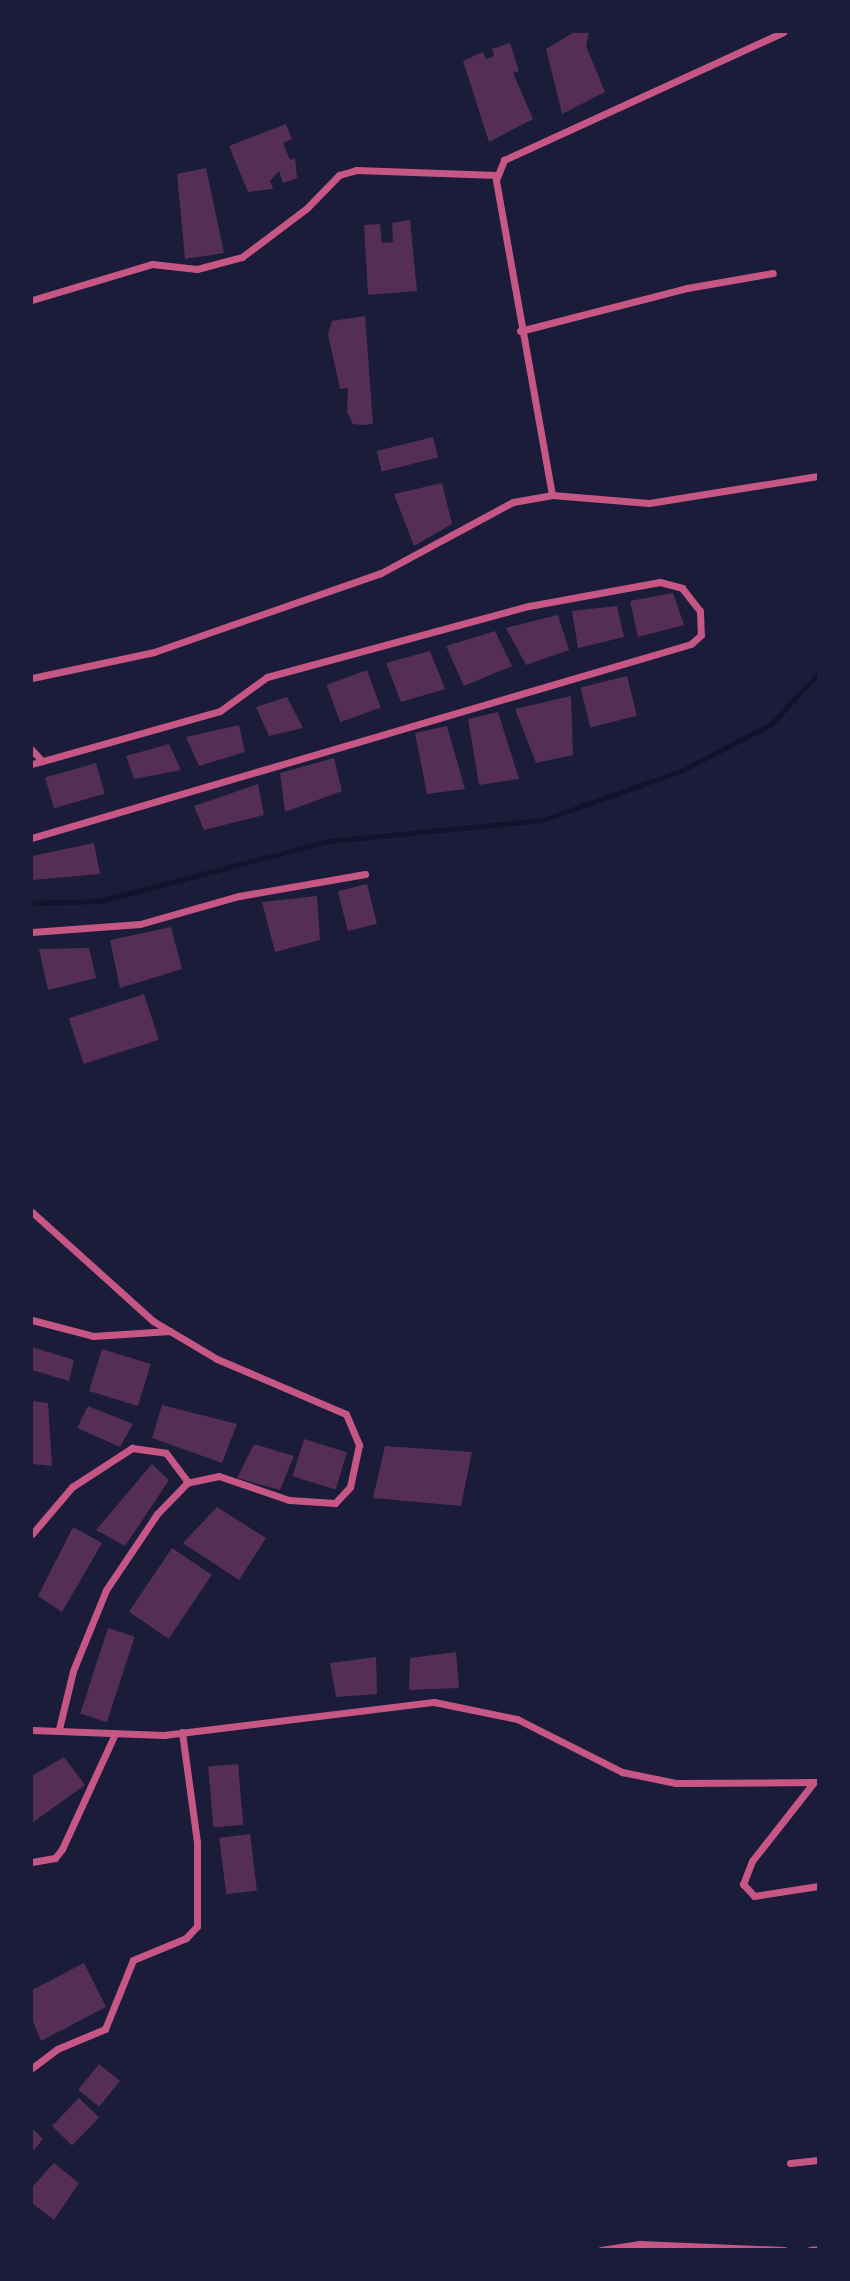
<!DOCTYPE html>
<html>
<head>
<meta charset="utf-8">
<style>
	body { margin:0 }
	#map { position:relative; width:850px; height:2281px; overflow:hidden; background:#1b1b3a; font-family:Mulish,sans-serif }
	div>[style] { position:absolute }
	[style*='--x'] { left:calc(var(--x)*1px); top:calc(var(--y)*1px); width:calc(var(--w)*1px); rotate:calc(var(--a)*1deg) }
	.stream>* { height:5px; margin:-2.5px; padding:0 2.5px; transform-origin:2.5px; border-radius:2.5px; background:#12122b }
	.building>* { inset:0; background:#542f53; transform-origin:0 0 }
	.minor>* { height:7px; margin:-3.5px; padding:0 3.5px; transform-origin:3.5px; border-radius:3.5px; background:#c65784 }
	span { translate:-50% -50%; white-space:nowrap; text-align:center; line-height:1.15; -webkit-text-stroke:7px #1b1b3a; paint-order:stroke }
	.frame { position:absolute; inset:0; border:33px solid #1b1b3a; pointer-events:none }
</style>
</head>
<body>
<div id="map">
	<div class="stream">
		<i style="--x:32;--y:903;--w:68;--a:-1.7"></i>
		<i style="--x:100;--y:901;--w:237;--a:-14.7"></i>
		<i style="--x:329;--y:841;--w:214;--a:-5.6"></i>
		<i style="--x:542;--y:820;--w:150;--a:-19.5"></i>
		<i style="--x:683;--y:770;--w:99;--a:-27.6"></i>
		<i style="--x:771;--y:724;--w:69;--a:-46.8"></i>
	</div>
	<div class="building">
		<i style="clip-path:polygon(574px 32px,589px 32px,586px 46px,605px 92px,562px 114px,546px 49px)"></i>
		<i style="clip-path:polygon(510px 43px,519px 71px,513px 73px,533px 119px,489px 142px,463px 61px,483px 52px,486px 59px,494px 56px,492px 49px)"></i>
		<i style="clip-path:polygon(286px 124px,292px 139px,283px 143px,290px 160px,295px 158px,297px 178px,283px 183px,279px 171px,270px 181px,273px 189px,248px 192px,229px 146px)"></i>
		<i style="clip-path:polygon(206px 168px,224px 253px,185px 259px,177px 174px)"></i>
		<i style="clip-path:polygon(410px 220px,417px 291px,368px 295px,364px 225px,380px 224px,382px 243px,393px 242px,392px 223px)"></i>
		<i style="clip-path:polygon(365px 316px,373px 424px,363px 425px,353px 424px,347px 412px,348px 388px,340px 389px,328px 334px,332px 321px)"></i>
		<i style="left:433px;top:437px;width:21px;height:58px;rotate:76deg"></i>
		<i style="clip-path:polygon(442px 483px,452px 524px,414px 546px,394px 494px)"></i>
		<i style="clip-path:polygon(673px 593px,684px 625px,638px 637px,630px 601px)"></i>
		<i style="clip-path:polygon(617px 606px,624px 637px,578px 648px,572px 611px)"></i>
		<i style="clip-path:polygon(558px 615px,569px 650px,526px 665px,506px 628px)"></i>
		<i style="clip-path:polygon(495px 631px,512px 666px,464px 686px,446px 646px)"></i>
		<i style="clip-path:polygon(430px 651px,445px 689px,401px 702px,386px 663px)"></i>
		<i style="left:367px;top:670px;width:40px;height:43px;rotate:70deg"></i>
		<i style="left:627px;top:676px;width:41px;height:48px;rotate:76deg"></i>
		<i style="clip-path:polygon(571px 696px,573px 755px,536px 763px,515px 709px)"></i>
		<i style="clip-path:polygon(287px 697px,303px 728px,269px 736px,256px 707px)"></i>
		<i style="clip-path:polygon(498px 712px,519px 779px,479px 785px,468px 719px)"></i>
		<i style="clip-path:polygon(239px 725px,245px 752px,199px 766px,186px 737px)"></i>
		<i style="clip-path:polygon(447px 726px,465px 789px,427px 794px,415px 733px)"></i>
		<i style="clip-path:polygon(169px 744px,181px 770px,134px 779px,126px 756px)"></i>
		<i style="clip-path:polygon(334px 758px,342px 791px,285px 812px,280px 773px)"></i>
		<i style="left:96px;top:763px;width:32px;height:53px;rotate:74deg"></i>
		<i style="clip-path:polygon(258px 784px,264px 815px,204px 830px,194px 806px)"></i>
		<i style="clip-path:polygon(94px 843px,100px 874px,32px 880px,32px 856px)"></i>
		<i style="left:367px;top:884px;width:41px;height:30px;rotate:76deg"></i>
		<i style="clip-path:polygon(317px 896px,320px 940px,275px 952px,262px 902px)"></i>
		<i style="clip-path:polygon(171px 927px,182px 969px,120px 988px,110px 940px)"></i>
		<i style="clip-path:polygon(89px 948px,96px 978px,48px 990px,39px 949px)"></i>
		<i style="left:144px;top:994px;width:48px;height:79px;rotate:72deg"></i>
		<i style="clip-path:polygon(32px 1347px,74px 1360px,69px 1381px,32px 1370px)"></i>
		<i style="left:102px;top:1349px;width:51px;height:44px;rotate:17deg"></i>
		<i style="clip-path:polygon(32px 1401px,48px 1403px,52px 1466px,32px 1464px)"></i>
		<i style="clip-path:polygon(162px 1405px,237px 1424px,222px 1463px,152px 1438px)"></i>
		<i style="clip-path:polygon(88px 1406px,133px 1424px,120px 1447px,77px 1428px)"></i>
		<i style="left:304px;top:1439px;width:45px;height:39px;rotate:17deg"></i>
		<i style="clip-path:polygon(254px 1444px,294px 1456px,280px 1490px,237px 1478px)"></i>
		<i style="clip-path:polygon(385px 1446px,472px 1452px,461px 1506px,373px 1498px)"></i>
		<i style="clip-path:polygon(152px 1464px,169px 1480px,125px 1546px,96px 1530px)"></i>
		<i style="clip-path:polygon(217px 1507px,266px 1538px,239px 1580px,183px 1543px)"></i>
		<i style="clip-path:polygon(73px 1527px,102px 1543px,62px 1612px,38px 1596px)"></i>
		<i style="left:172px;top:1548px;width:48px;height:77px;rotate:34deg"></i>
		<i style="left:108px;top:1628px;width:28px;height:90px;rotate:18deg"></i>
		<i style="clip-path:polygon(456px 1652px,459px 1688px,409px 1690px,410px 1658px)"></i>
		<i style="clip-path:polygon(376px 1657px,377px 1694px,336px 1697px,330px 1663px)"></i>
		<i style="clip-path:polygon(64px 1757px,85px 1785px,32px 1823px,32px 1776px)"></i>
		<i style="left:238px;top:1764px;width:61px;height:30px;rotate:85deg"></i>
		<i style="left:250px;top:1834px;width:57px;height:31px;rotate:83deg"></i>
		<i style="clip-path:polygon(84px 1963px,106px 2007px,41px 2041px,32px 2019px,32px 1990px)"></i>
		<i style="left:99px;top:2064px;width:27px;height:33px;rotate:39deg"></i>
		<i style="left:79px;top:2098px;width:28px;height:39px;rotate:44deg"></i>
		<i style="clip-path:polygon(32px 2128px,43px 2139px,32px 2152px)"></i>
		<i style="clip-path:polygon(54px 2163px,79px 2183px,54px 2220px,32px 2203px,32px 2187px)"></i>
	</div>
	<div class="minor">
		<i style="--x:32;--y:300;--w:125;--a:-16.7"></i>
		<i style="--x:152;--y:264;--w:45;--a:6.3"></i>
		<i style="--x:197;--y:269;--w:47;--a:-14.9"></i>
		<i style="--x:242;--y:257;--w:81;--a:-37"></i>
		<i style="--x:307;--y:208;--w:46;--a:-45.9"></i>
		<i style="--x:339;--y:175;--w:18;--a:-16"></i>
		<i style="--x:356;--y:170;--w:141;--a:2"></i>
		<i style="--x:520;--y:331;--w:172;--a:-14.4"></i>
		<i style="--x:687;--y:288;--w:87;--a:-9.9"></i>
		<i style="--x:552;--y:495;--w:320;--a:-100.1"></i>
		<i style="--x:496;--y:180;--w:22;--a:-68"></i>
		<i style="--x:504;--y:160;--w:307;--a:-24.6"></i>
		<i style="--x:32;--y:678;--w:125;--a:-12"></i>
		<i style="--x:154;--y:652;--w:240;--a:-19.2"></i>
		<i style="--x:381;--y:573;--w:150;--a:-28.3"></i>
		<i style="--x:513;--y:502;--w:40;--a:-10"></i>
		<i style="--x:552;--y:495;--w:97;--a:4.7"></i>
		<i style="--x:649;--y:503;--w:171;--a:-9.1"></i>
		<i style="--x:32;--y:750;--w:15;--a:48"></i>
		<i style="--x:32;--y:764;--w:195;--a:-15.7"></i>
		<i style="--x:220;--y:711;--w:58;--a:-35.9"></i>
		<i style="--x:267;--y:677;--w:271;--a:-15.2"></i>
		<i style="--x:529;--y:606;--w:133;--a:-10.4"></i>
		<i style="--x:660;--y:582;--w:23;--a:15"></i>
		<i style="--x:682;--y:588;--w:29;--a:52"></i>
		<i style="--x:700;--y:611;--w:24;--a:88"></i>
		<i style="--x:701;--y:635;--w:13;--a:138"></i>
		<i style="--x:691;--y:644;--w:687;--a:163.6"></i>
		<i style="--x:32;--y:932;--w:108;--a:-4.2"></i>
		<i style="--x:140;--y:924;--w:103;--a:-15.8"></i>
		<i style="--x:239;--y:896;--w:128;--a:-9.9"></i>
		<i style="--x:32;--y:1212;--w:163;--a:42"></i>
		<i style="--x:153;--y:1321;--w:74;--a:30.7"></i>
		<i style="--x:217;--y:1359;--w:140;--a:23.1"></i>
		<i style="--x:346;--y:1414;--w:34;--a:67"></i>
		<i style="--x:359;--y:1445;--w:43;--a:102.1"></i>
		<i style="--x:350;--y:1487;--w:22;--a:133"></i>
		<i style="--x:335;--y:1503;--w:46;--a:-176.3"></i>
		<i style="--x:289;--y:1500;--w:74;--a:-161.1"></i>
		<i style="--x:219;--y:1476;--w:33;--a:168"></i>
		<i style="--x:187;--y:1483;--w:43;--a:134.1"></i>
		<i style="--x:157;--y:1514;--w:92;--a:123.9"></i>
		<i style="--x:106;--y:1590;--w:87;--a:112.2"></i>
		<i style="--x:73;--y:1671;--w:60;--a:103.6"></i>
		<i style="--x:32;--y:1320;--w:63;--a:14.7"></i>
		<i style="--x:93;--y:1336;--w:77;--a:-3.7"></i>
		<i style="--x:32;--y:1534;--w:62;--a:-49.6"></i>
		<i style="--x:72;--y:1487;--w:72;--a:-33"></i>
		<i style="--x:132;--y:1448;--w:34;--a:8"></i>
		<i style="--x:166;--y:1453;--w:36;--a:53"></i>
		<i style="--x:32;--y:1730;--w:132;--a:2.2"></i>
		<i style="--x:164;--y:1735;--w:272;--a:-7"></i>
		<i style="--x:434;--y:1702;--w:85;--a:11.6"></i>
		<i style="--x:517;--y:1719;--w:118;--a:26.8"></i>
		<i style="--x:622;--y:1772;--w:55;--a:11.5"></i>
		<i style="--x:676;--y:1783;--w:142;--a:-0.4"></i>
		<i style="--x:814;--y:1782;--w:100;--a:128.1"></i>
		<i style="--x:752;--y:1861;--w:25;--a:111"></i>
		<i style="--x:743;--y:1884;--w:16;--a:47"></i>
		<i style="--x:754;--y:1896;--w:65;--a:-8.9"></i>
		<i style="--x:32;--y:1862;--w:23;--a:-10"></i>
		<i style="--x:55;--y:1858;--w:11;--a:-52"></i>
		<i style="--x:62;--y:1849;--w:124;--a:-65.3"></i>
		<i style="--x:32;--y:2068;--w:31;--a:-37"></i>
		<i style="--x:57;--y:2049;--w:52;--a:-22.6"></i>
		<i style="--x:105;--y:2029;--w:74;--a:-67.9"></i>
		<i style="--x:133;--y:1960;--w:57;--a:-22.5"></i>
		<i style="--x:186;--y:1938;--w:16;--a:-47"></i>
		<i style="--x:197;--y:1926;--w:84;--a:-90"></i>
		<i style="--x:197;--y:1842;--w:111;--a:-97.8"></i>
		<i style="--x:790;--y:2163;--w:28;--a:-6"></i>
		<i style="--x:601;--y:2250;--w:39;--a:-9"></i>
		<i style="--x:640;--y:2244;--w:144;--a:2.4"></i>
		<i style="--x:810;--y:2250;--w:8;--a:-7"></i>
	</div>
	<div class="frame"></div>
</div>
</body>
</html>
